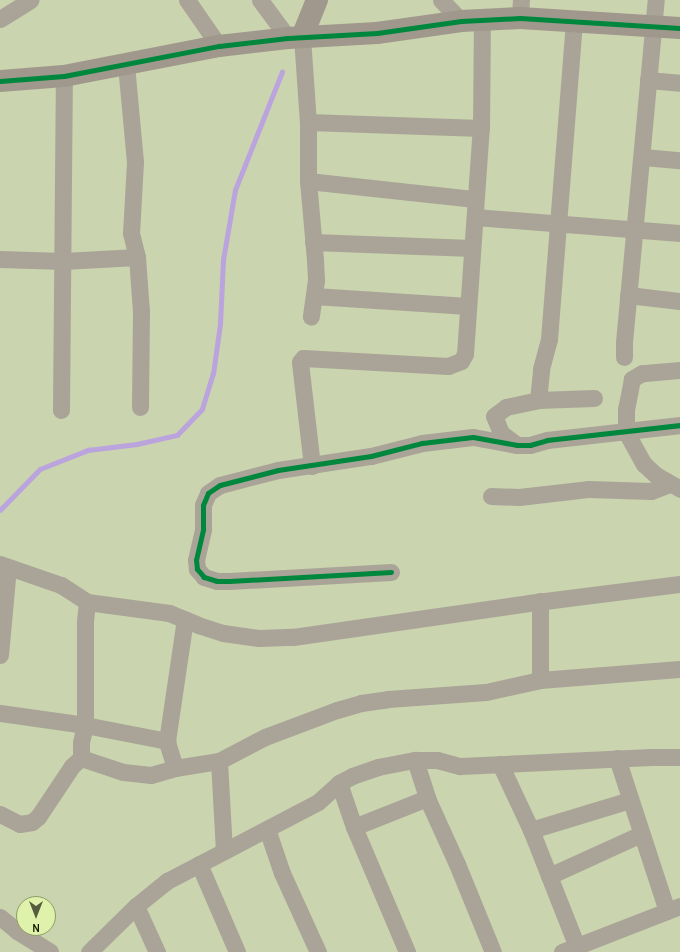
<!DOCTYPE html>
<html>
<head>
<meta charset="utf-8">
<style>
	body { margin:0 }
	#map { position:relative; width:680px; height:952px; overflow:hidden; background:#cad4ae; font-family:Karla,sans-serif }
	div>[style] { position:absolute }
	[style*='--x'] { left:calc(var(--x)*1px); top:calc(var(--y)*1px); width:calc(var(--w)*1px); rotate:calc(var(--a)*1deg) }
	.stream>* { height:4.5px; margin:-2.25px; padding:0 2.25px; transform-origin:2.25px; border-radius:2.25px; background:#bba3dd }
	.street>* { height:17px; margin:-8.5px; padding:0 8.5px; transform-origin:8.5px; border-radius:8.5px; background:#aaa498 }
	.secondary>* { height:22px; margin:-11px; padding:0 11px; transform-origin:11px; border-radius:11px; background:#a0988c }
	.cycleway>* { height:5px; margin:-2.5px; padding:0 2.5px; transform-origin:2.5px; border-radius:2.5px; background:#00873e }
	span { translate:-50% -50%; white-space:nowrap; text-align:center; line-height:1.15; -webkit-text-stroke:4px #def2ab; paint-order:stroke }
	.north { position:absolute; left:16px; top:896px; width:40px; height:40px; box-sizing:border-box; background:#def2ab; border:1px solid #8e9c67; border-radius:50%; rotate:180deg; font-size:11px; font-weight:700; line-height:16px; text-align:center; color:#151b02 }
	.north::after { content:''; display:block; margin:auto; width:14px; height:18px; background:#545c3e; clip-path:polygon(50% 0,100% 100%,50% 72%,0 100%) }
</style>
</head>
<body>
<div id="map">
	<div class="stream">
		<i style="--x:0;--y:510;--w:57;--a:-45.7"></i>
		<i style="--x:40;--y:469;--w:52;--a:-21.6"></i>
		<i style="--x:88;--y:450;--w:49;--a:-7"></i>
		<i style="--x:137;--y:444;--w:41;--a:-12.7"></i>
		<i style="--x:177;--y:435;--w:36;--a:-46"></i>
		<i style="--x:202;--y:409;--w:37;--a:-73"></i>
		<i style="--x:213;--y:374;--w:50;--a:-82"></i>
		<i style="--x:220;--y:324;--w:64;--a:-87.3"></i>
		<i style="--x:223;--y:260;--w:71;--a:-80.3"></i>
		<i style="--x:235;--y:190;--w:127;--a:-68.3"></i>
	</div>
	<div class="street">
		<i style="--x:187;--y:0;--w:56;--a:55.2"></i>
		<i style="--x:260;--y:0;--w:47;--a:53.6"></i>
		<i style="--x:441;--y:0;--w:29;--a:46"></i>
		<i style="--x:520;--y:18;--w:18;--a:-87"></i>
		<i style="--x:0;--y:19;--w:36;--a:-32"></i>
		<i style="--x:302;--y:37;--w:85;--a:86"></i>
		<i style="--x:308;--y:122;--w:59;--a:90"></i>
		<i style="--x:308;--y:181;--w:79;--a:84.9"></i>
		<i style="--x:315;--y:260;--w:20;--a:87"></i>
		<i style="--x:316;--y:280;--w:37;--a:98"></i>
		<i style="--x:126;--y:65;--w:97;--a:84.7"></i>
		<i style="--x:135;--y:162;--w:71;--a:93.2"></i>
		<i style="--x:131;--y:233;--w:25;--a:76"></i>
		<i style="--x:137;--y:257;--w:54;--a:85.8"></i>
		<i style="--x:141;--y:311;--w:96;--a:90.6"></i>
		<i style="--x:648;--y:80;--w:32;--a:5"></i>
		<i style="--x:308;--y:122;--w:173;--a:2"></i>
		<i style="--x:643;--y:157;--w:37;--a:5"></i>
		<i style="--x:308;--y:181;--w:168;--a:6.2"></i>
		<i style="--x:475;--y:217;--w:206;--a:4.5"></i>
		<i style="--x:313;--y:242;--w:159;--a:2.2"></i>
		<i style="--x:0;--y:259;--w:63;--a:1.8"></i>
		<i style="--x:63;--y:261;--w:74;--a:-3.1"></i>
		<i style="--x:628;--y:295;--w:52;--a:6.6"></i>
		<i style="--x:314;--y:296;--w:154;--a:3.7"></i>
		<i style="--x:624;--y:357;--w:15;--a:-90"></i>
		<i style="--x:624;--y:342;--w:343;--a:-84.7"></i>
		<i style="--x:680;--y:370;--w:38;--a:175"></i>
		<i style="--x:642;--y:373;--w:12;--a:149"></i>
		<i style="--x:632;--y:379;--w:31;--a:101"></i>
		<i style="--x:626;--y:409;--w:23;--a:90"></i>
		<i style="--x:626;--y:432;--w:37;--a:61"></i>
		<i style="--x:644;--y:464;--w:16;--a:43"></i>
		<i style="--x:656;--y:475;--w:28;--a:30"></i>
		<i style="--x:538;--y:400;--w:56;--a:-2"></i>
		<i style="--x:61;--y:410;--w:334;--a:-89.5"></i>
		<i style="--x:517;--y:445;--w:20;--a:-143"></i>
		<i style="--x:501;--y:433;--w:18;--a:-112"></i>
		<i style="--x:494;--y:416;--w:15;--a:-37"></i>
		<i style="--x:506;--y:407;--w:33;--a:-12"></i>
		<i style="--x:538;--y:400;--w:31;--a:-84"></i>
		<i style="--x:541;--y:369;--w:31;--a:-75"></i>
		<i style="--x:549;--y:339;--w:318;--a:-85.5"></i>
		<i style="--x:312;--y:466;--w:105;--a:-96.6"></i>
		<i style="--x:300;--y:362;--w:5;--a:-53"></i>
		<i style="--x:303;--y:358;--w:145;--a:3.2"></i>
		<i style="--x:448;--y:366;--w:14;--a:-21"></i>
		<i style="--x:461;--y:361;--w:8;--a:-60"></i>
		<i style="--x:465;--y:354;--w:227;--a:-86"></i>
		<i style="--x:481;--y:128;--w:107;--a:-89.5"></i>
		<i style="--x:491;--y:496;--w:28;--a:2"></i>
		<i style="--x:519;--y:497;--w:69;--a:-6.6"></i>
		<i style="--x:588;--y:489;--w:63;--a:1.8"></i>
		<i style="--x:651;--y:491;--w:19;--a:-21"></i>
		<i style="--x:0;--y:564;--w:65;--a:19"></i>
		<i style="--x:61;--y:585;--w:31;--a:33"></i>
		<i style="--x:87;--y:602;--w:83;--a:7.6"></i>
		<i style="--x:169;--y:613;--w:31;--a:22"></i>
		<i style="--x:198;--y:625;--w:26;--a:18"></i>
		<i style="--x:223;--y:633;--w:36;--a:8"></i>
		<i style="--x:259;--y:638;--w:34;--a:-2"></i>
		<i style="--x:293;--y:637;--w:238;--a:-8.2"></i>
		<i style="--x:529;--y:603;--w:152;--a:-7.2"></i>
		<i style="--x:391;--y:572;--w:162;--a:176.8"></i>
		<i style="--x:229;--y:581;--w:12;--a:180"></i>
		<i style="--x:217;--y:581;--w:14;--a:-163"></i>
		<i style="--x:204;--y:577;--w:11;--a:-131"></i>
		<i style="--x:197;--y:569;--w:9;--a:-96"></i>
		<i style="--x:196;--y:560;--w:32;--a:-77"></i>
		<i style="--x:203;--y:529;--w:24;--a:-90"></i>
		<i style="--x:203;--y:505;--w:13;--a:-67"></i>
		<i style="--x:208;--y:493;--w:14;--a:-34"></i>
		<i style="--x:220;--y:485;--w:60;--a:-14.5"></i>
		<i style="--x:278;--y:470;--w:94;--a:-8.6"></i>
		<i style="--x:371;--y:456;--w:53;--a:-14.3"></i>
		<i style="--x:422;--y:443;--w:51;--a:-6.7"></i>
		<i style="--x:473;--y:437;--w:45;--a:10.3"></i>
		<i style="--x:517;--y:445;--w:13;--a:0"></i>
		<i style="--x:530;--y:445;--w:18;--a:-16"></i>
		<i style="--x:547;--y:440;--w:134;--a:-6.4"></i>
		<i style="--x:540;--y:601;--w:79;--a:90"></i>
		<i style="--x:87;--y:602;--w:20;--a:96"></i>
		<i style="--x:85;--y:622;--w:103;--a:90"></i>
		<i style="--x:85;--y:725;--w:18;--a:103"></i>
		<i style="--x:81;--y:743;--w:15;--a:90"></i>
		<i style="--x:81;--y:758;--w:44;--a:18.4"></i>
		<i style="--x:123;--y:772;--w:28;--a:6"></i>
		<i style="--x:151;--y:775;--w:25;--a:-16"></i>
		<i style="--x:175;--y:768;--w:45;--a:-9"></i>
		<i style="--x:0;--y:655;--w:88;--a:-84.8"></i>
		<i style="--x:0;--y:713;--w:86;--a:8"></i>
		<i style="--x:85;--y:725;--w:84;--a:11"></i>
		<i style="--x:617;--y:758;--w:161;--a:71.9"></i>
		<i style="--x:415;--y:760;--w:40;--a:72"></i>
		<i style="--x:427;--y:798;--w:72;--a:65.6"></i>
		<i style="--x:457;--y:864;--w:95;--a:67.8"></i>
		<i style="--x:500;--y:764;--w:73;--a:64.8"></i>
		<i style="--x:531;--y:830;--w:131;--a:68.5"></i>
		<i style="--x:175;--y:768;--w:28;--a:-107"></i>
		<i style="--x:167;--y:741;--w:123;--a:-81.6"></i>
		<i style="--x:339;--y:783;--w:46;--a:71.2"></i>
		<i style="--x:354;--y:827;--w:136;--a:67"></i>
		<i style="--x:0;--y:814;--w:22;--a:27"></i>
		<i style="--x:20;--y:824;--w:12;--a:-9"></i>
		<i style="--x:32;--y:822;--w:8;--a:-40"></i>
		<i style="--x:38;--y:817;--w:61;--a:-56.3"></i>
		<i style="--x:72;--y:766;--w:12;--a:-42"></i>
		<i style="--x:354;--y:827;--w:79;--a:-21.7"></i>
		<i style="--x:267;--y:829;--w:46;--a:71.2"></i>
		<i style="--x:282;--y:873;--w:87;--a:65.5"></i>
		<i style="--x:531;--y:830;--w:103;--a:-16.9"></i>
		<i style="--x:224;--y:851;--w:90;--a:-93.2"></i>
		<i style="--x:219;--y:761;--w:52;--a:-27.6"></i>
		<i style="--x:265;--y:737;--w:77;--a:-20.6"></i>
		<i style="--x:337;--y:710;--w:25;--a:-16"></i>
		<i style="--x:361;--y:703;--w:27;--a:-8"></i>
		<i style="--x:388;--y:699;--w:98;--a:-4.1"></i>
		<i style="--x:486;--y:692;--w:55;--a:-12.5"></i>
		<i style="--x:540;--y:680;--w:140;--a:-4.5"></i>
		<i style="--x:199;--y:864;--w:96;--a:66.6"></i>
		<i style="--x:549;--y:876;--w:101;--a:-24.5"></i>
		<i style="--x:136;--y:906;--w:51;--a:65.5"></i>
		<i style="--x:0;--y:917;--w:22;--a:39"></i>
		<i style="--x:17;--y:931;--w:39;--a:32"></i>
		<i style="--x:89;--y:952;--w:66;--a:-44.4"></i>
		<i style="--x:136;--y:906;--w:40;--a:-39"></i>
		<i style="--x:167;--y:881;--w:170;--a:-27.6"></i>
		<i style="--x:318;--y:802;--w:28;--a:-42"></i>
		<i style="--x:339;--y:783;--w:15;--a:-28"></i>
		<i style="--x:352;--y:776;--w:28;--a:-19"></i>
		<i style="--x:378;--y:767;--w:38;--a:-11"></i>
		<i style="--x:415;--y:760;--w:22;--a:0"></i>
		<i style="--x:437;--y:760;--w:24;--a:15"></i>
		<i style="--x:460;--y:766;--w:191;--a:-2.7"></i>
		<i style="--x:651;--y:757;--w:29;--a:0"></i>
		<i style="--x:562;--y:952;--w:127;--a:-21.3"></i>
	</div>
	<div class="secondary">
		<i style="--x:302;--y:37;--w:40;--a:-68"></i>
		<i style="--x:0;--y:81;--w:64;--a:-4.5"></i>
		<i style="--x:64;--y:76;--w:158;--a:-11"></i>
		<i style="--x:219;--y:46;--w:69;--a:-6.6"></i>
		<i style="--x:288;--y:38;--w:89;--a:-3.2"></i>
		<i style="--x:377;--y:33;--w:85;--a:-8.1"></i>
		<i style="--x:461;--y:21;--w:59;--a:-2.9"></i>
		<i style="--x:520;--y:18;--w:160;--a:3.6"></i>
	</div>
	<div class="cycleway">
		<i style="--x:0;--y:81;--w:64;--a:-4.5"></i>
		<i style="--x:64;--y:76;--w:158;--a:-11"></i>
		<i style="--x:219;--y:46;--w:69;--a:-6.6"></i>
		<i style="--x:288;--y:38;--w:89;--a:-3.2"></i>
		<i style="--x:377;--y:33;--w:85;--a:-8.1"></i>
		<i style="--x:461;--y:21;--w:59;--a:-2.9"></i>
		<i style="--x:520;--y:18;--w:160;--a:3.6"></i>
		<i style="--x:391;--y:572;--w:162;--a:176.8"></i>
		<i style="--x:229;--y:581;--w:12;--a:180"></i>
		<i style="--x:217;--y:581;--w:14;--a:-163"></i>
		<i style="--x:204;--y:577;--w:11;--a:-131"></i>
		<i style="--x:197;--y:569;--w:9;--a:-96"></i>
		<i style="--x:196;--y:560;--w:32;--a:-77"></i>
		<i style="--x:203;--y:529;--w:24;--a:-90"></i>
		<i style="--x:203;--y:505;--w:13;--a:-67"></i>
		<i style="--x:208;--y:493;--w:14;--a:-34"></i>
		<i style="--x:220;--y:485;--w:60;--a:-14.5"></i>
		<i style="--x:278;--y:470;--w:94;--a:-8.6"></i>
		<i style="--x:371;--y:456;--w:53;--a:-14.3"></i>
		<i style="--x:422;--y:443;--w:51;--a:-6.7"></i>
		<i style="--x:473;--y:437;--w:45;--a:10.3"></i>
		<i style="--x:517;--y:445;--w:13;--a:0"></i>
		<i style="--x:530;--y:445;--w:18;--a:-16"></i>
		<i style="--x:547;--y:440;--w:134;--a:-6.4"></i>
	</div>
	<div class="north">N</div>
</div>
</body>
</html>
